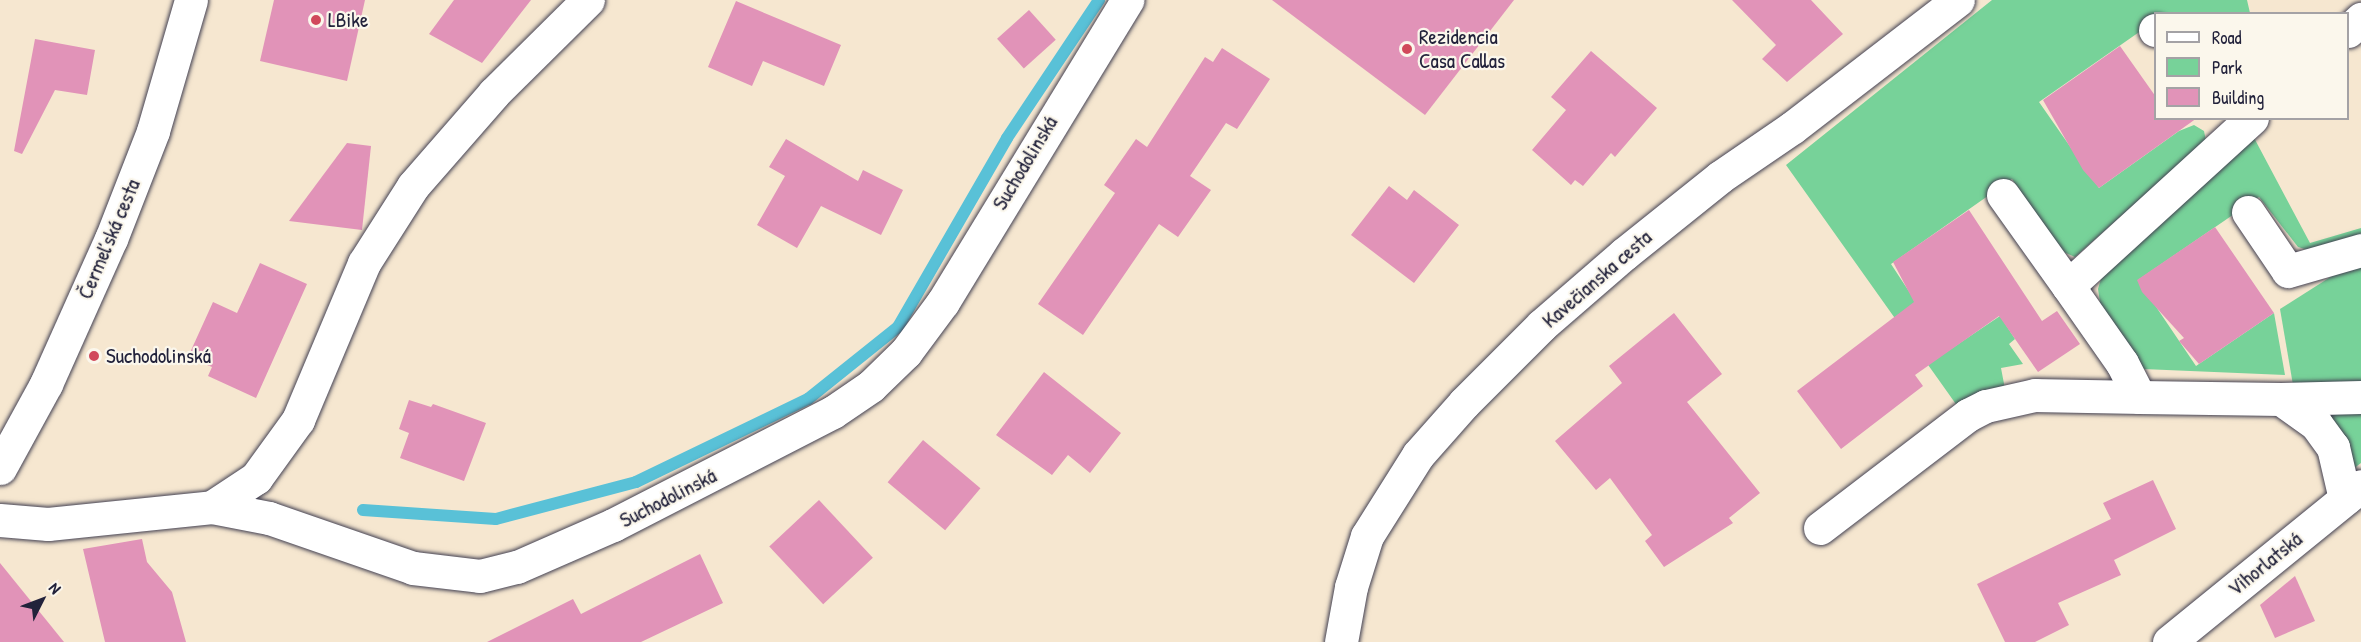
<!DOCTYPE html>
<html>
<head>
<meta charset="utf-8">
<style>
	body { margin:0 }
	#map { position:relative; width:2361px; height:642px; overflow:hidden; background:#f6e7d0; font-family:"Patrick Hand",sans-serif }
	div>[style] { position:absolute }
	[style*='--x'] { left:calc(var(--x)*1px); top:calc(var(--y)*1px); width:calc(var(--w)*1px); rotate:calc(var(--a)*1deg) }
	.green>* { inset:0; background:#77d299 }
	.stream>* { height:12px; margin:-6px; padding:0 6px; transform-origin:6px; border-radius:6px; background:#59c1d7 }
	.building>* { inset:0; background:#e193b8; transform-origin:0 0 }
	.roads { filter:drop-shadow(0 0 2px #424051) drop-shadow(0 0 2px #424051) }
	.minor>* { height:33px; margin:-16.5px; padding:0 16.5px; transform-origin:16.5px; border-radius:16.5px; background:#fff }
	.tertiary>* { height:33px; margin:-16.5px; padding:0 16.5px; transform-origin:16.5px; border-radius:16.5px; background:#fff }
	.secondary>* { height:33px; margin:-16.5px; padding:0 16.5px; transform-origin:16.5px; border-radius:16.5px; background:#fff }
	.dots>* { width:16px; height:16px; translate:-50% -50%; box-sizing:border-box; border:3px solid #fbf7ec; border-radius:50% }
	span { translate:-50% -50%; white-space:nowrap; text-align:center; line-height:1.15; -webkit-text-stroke:4.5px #fbf7ec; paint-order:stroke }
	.poi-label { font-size:21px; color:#22223b }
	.left { translate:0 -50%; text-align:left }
	.street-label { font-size:21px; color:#22223b }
	.legend { position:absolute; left:2154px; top:12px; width:195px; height:108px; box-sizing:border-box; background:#fbf7ec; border:2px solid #a4a2a5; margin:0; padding:8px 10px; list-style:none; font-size:18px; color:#22223b }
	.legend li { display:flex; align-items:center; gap:12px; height:30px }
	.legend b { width:30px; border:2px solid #a4a2a5 }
	.north { position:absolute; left:12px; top:570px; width:60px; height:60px; -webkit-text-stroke:4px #fbf7ec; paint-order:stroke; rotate:48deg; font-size:16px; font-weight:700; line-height:24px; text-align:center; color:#22223b }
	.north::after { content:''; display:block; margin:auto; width:21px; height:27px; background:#22223b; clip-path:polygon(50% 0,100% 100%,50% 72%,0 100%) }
</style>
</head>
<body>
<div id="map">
	<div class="green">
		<i style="clip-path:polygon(1992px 0,2247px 0,2250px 13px,2156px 14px,2155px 21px,2039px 102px,2099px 188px,2179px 131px,2194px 125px,2204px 131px,2206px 141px,2075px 257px,2059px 250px,2012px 179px,1891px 264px,1948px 351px,2000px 316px,2015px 339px,2009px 344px,2023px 364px,2001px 368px,2005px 389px,1958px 407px,1786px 165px)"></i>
		<i style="clip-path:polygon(2252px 134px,2310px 243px,2361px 228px,2361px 237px,2308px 250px,2298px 247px,2259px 197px,2138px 280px,2196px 366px,2274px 313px,2285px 375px,2143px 369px,2101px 309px,2098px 289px,2103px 272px)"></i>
		<i style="clip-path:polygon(2361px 263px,2361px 388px,2293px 385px,2280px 309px,2343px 269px)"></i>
		<i style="clip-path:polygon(2313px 407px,2361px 408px,2361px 463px,2353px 469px)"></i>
	</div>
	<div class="stream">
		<i style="--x:363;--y:510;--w:133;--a:3.9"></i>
		<i style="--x:496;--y:519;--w:145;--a:-14.8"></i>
		<i style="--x:636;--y:482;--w:191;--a:-25.8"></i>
		<i style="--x:808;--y:399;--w:115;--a:-38.7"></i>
		<i style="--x:898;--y:327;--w:218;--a:-60"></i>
		<i style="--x:1007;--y:138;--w:166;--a:-56.3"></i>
	</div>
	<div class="building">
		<i style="clip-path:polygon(274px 0,365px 0,347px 81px,260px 61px)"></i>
		<i style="clip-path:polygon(454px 0,531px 0,482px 63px,429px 34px)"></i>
		<i style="clip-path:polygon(1272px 0,1514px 0,1425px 115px)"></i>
		<i style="clip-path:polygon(1732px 0,1811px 0,1843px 34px,1787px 82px,1762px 59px,1776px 45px)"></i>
		<i style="clip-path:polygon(736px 1px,841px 45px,824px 86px,763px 61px,752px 86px,708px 67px)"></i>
		<i style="left:1029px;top:10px;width:40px;height:43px;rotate:48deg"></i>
		<i style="clip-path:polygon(35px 39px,95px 50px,87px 95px,55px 90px,22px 154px,14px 151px)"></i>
		<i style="clip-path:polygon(2120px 46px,2156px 97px,2156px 118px,2197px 118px,2099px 188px,2083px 170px,2043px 100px)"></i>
		<i style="clip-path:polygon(1222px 48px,1270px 79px,1237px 129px,1226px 123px,1190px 176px,1211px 190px,1178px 237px,1159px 224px,1083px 335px,1038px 304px,1115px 193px,1104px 185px,1136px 139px,1147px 147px,1205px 57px,1213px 62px)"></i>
		<i style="clip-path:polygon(1591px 51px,1657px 108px,1615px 157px,1611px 153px,1583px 186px,1575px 180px,1571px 185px,1532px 150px,1566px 110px,1551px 97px)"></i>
		<i style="clip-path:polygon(786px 139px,858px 181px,863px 170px,903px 190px,881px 235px,821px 206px,797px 248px,757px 225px,785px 176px,769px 167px)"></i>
		<i style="clip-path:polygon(347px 143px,371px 146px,362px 230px,289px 221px)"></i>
		<i style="clip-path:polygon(1389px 186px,1407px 200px,1414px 190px,1459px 225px,1414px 283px,1351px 235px)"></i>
		<i style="clip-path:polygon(1969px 210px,2042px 321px,2057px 311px,2080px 344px,2038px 372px,1999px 316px,1915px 375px,1923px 386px,1841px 449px,1797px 391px,1914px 302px,1893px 262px)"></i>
		<i style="clip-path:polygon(2215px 227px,2274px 313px,2199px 364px,2179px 341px,2184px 338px,2142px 292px,2137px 280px)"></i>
		<i style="clip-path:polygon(260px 263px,307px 284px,256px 398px,208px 376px,212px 367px,188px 357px,213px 302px,237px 313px)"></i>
		<i style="clip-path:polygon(1674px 313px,1722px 374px,1687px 402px,1760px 493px,1729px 518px,1733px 523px,1664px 567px,1645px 541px,1652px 535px,1610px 478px,1596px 490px,1555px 441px,1622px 383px,1609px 366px)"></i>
		<i style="clip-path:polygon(1044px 372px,1121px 433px,1090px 473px,1068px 455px,1052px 475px,996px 435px)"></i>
		<i style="clip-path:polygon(409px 400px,431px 407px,433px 404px,486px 423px,464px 481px,400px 458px,409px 433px,399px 429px)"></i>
		<i style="left:923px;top:440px;width:75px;height:55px;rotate:40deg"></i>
		<i style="clip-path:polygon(2153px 480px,2176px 529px,2114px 560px,2121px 575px,2058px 603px,2069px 625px,2035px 642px,2005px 642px,1977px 584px,2111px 519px,2103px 503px)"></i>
		<i style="left:819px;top:500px;width:79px;height:68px;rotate:47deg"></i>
		<i style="clip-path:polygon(142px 539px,147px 562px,172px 592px,186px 642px,105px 642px,83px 549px)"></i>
		<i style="clip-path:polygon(700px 554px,723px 603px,641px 642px,487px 642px,573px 599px,581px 614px)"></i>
		<i style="clip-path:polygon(0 563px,64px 642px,0 642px)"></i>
		<i style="clip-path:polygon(2295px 576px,2315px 621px,2275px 638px,2260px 605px)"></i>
	</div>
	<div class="roads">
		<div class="minor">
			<i style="--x:2155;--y:30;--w:1;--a:0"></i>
			<i style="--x:2348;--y:31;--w:18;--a:-43"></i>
			<i style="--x:2252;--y:118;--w:249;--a:137.6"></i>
			<i style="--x:2068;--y:286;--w:94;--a:55"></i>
			<i style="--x:2122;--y:363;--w:38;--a:63"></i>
			<i style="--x:2139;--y:397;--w:142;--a:0.8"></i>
			<i style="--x:2281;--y:399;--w:43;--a:35.5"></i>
			<i style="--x:2316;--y:424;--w:29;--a:54"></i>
			<i style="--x:2333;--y:447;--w:53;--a:77"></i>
			<i style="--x:2003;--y:195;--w:112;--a:54.5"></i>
			<i style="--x:2248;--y:212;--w:71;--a:55.9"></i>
			<i style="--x:2288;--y:271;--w:76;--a:-16"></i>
			<i style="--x:2281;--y:399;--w:80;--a:-1.4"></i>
			<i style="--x:212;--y:507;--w:53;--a:-33.4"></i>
			<i style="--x:256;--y:478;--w:72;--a:-54.1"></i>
			<i style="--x:298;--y:420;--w:170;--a:-67.2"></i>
			<i style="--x:364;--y:263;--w:91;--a:-57.5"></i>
			<i style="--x:413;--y:186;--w:123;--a:-48.9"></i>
			<i style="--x:494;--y:93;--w:132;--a:-44.7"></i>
			<i style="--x:0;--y:520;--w:48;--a:4.8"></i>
			<i style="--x:48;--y:524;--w:165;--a:-5.9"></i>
			<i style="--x:212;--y:507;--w:58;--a:10.9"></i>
			<i style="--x:269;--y:518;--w:152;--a:19.1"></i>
			<i style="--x:413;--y:568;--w:67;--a:6.8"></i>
			<i style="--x:480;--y:576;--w:38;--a:-14"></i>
			<i style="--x:517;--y:567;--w:105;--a:-23.6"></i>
			<i style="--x:613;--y:525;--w:247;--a:-27.2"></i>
			<i style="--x:833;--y:412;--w:46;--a:-34.4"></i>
			<i style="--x:871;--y:386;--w:49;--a:-44.2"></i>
			<i style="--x:906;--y:352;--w:62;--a:-53.5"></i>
			<i style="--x:943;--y:302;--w:354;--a:-58.6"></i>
			<i style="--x:1820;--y:528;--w:186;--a:-37.4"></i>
			<i style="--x:1968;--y:415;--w:20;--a:-27"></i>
			<i style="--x:1986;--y:406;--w:50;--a:-12.7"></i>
			<i style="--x:2035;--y:395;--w:104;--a:1.1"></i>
			<i style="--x:2169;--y:642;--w:247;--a:-39.1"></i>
		</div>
		<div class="tertiary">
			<i style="--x:1341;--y:642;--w:56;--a:-79.7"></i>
			<i style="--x:1351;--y:587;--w:53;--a:-72.6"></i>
			<i style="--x:1367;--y:536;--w:96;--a:-57.8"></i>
			<i style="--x:1418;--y:455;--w:69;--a:-48.5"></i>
			<i style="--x:1464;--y:403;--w:110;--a:-45"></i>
			<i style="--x:1542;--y:325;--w:108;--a:-40.9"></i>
			<i style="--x:1624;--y:254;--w:123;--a:-38.7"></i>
			<i style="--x:1720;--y:177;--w:88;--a:-34.4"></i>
			<i style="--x:1793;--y:127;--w:208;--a:-37.6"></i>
		</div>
		<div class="secondary">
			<i style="--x:0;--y:468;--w:96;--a:-61.3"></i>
			<i style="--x:46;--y:384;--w:159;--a:-65.9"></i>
			<i style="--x:111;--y:239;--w:116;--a:-68.7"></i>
			<i style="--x:153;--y:131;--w:136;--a:-73.8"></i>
		</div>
	</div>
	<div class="dots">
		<i style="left:316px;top:20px;background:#d1495b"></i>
		<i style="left:1407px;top:49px;background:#d1495b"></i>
		<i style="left:94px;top:356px;background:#d1495b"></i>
	</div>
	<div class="poi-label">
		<span class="left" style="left:328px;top:20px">LBike</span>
		<span class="left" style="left:1419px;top:49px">Rezidencia<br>Casa Callas</span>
		<span class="left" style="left:106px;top:356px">Suchodolinská</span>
	</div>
	<div class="street-label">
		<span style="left:1025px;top:163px;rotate:-59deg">Suchodolinská</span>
		<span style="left:109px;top:239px;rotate:-67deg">Čermeľská cesta</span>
		<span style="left:1597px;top:279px;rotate:-41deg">Kavečianska cesta</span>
		<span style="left:668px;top:498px;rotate:-27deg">Suchodolinská</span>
		<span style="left:2265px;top:564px;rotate:-39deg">Vihorlatská</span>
	</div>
	<ul class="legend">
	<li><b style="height:8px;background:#fff"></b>Road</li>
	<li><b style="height:16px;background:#77d299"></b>Park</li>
	<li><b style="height:16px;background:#e193b8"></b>Building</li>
	</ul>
	<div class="north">N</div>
</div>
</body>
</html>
